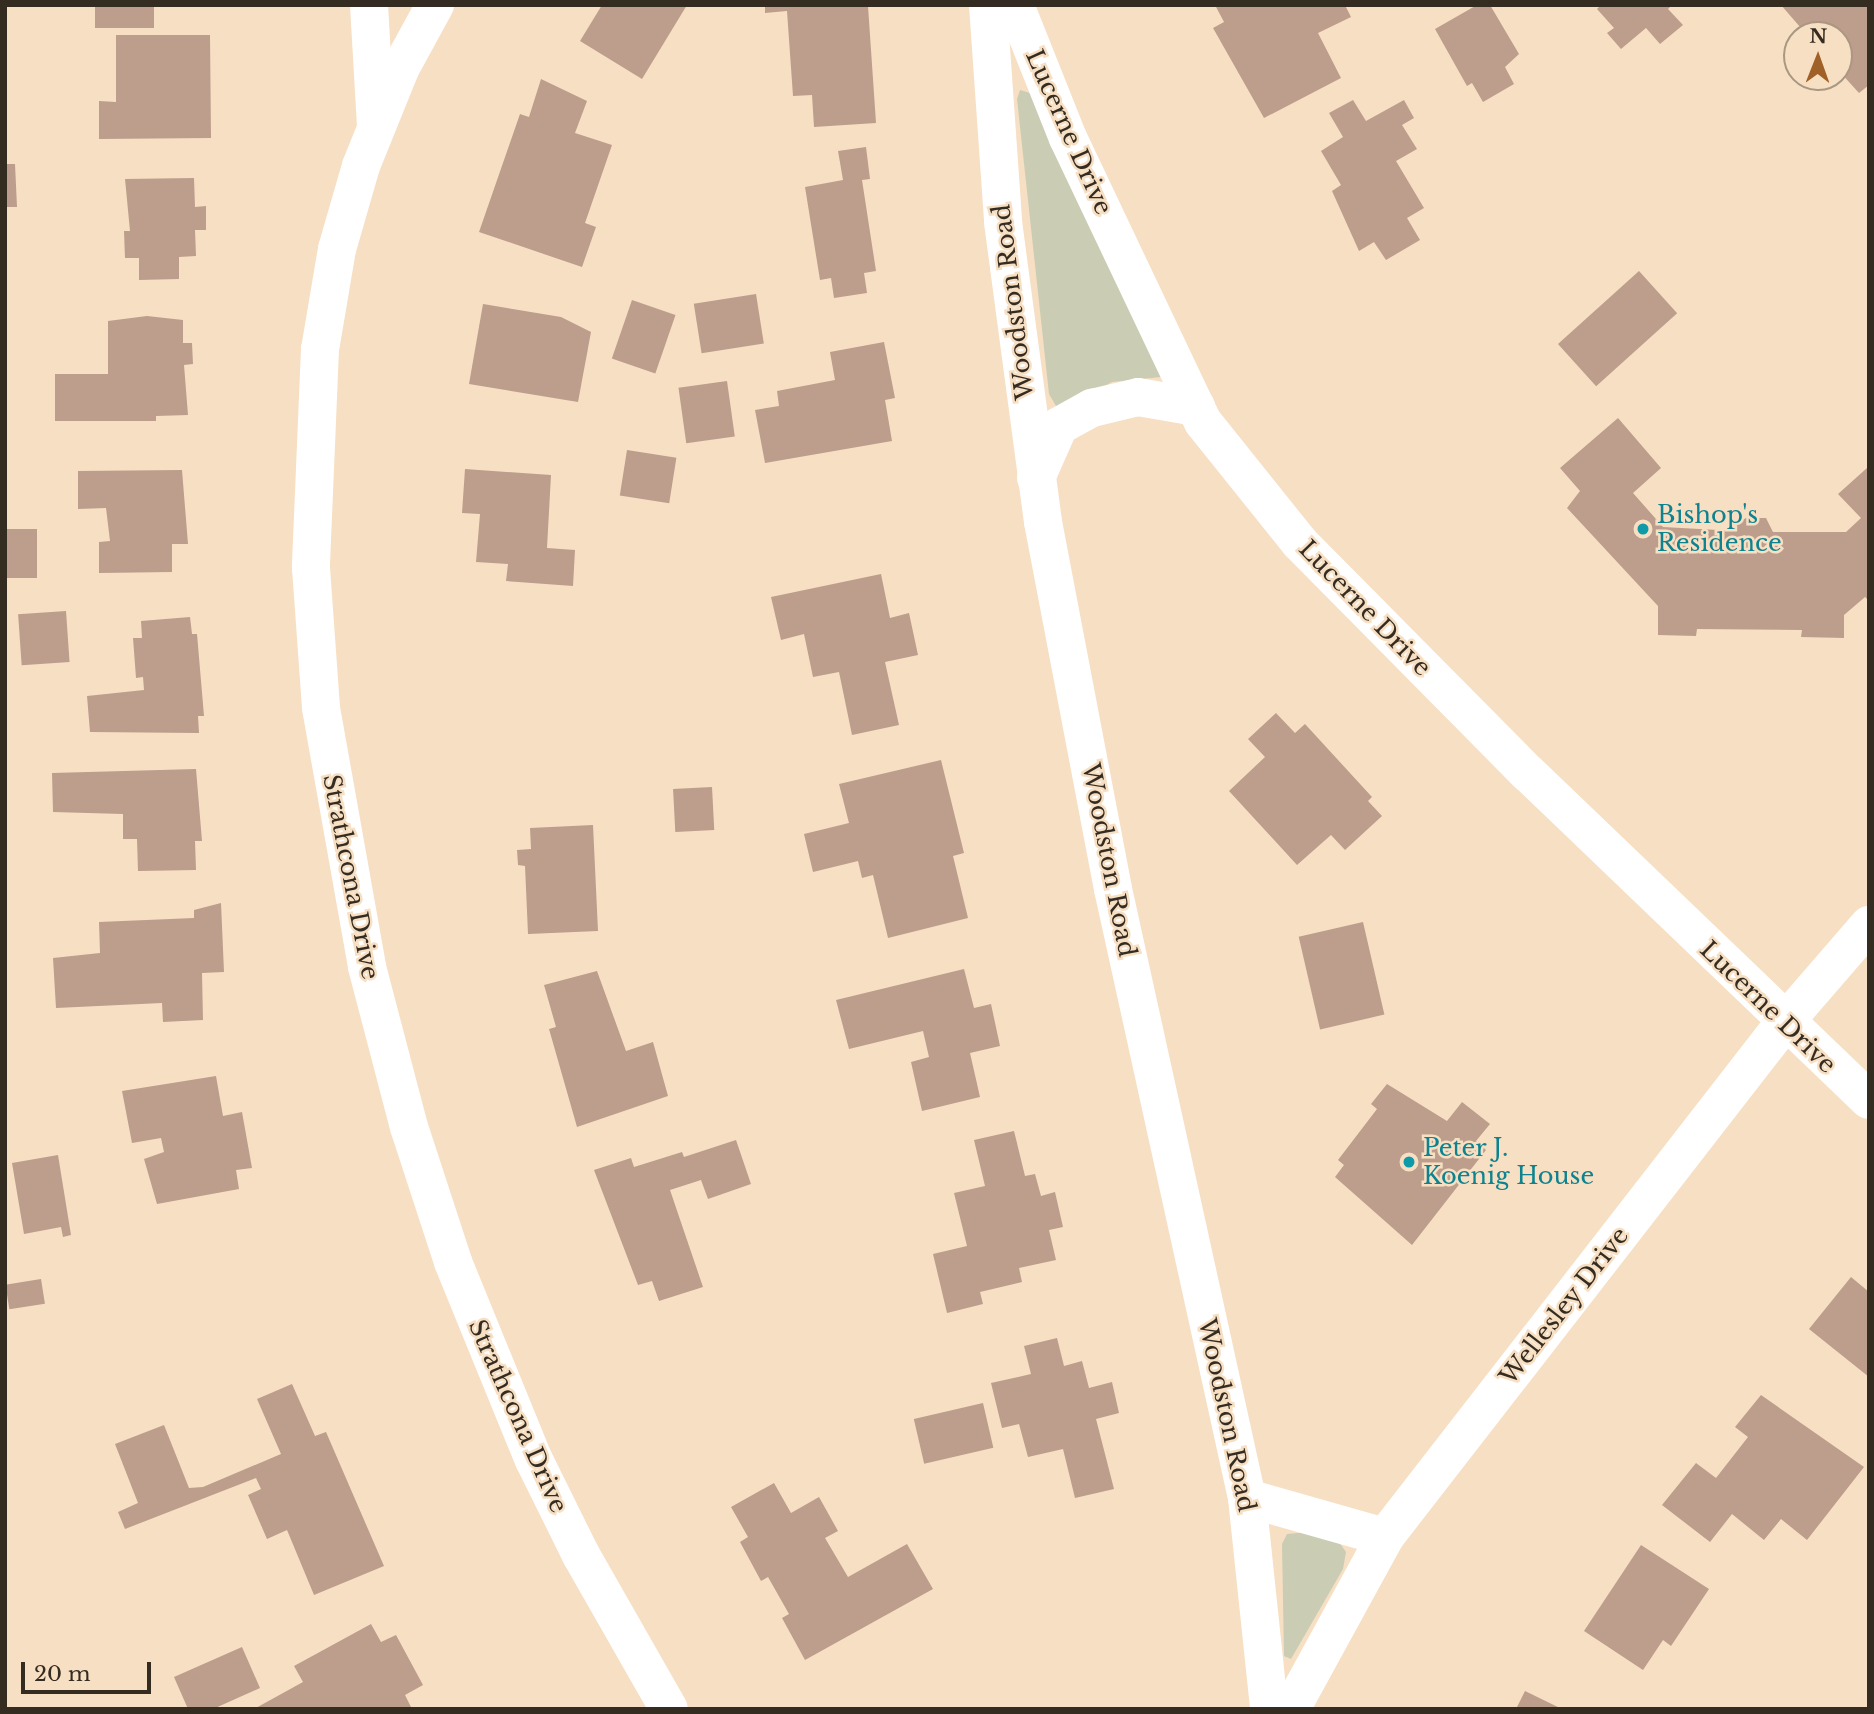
<!DOCTYPE html>
<html>
<head>
<meta charset="utf-8">
<style>
	body { margin:0 }
	#map { position:relative; width:1874px; height:1714px; overflow:hidden; background:#f7dfc3; font-family:"Libre Baskerville",serif }
	div>[style] { position:absolute }
	[style*='--x'] { left:calc(var(--x)*1px); top:calc(var(--y)*1px); width:calc(var(--w)*1px); rotate:calc(var(--a)*1deg) }
	.green>* { inset:0; background:#cacdb3 }
	.building>* { inset:0; background:#bd9d8b; transform-origin:0 0 }
	.street>* { height:38px; margin:-19px; padding:0 19px; transform-origin:19px; border-radius:19px; background:#fff }
	.dots>* { width:19px; height:19px; translate:-50% -50%; box-sizing:border-box; border:4px solid #f7dfc3; border-radius:50% }
	span { translate:-50% -50%; white-space:nowrap; text-align:center; line-height:1.15; -webkit-text-stroke:5px #f7dfc3; paint-order:stroke }
	.street-label { font-size:24px; color:#352c21 }
	.culture-label { font-size:24px; color:#0d838f }
	.left { translate:0 -50%; text-align:left }
	.frame { position:absolute; inset:0; border:7px solid #352c21; pointer-events:none }
	.north { position:absolute; left:1783px; top:21px; width:70px; height:70px; box-sizing:border-box; background:#f7dfc3; border:2px solid #a99782; border-radius:50%; rotate:1deg; font-size:19px; font-weight:700; line-height:28px; text-align:center; color:#352c21 }
	.north::after { content:''; display:block; margin:auto; width:24px; height:32px; background:#9f6128; clip-path:polygon(50% 0,100% 100%,50% 72%,0 100%) }
	.scale { position:absolute; left:21px; top:1662px; width:130px; height:32px; box-sizing:border-box; border:4px solid #352c21; border-top:0; padding-left:9px; font-size:21px; line-height:24px; white-space:nowrap; color:#352c21; -webkit-text-stroke:5px #f7dfc3; paint-order:stroke }
</style>
</head>
<body>
<div id="map">
	<div class="green">
		<i style="clip-path:polygon(1020px 90px,1030px 93px,1161px 377px,1112px 382px,1059px 411px,1049px 394px,1017px 99px)"></i>
		<i style="clip-path:polygon(1309px 1532px,1339px 1542px,1346px 1552px,1343px 1569px,1291px 1659px,1284px 1656px,1282px 1544px,1287px 1534px)"></i>
	</div>
	<div class="building">
		<i style="left:95px;top:5px;width:59px;height:23px"></i>
		<i style="clip-path:polygon(602px 5px,687px 5px,642px 79px,580px 41px)"></i>
		<i style="clip-path:polygon(765px 5px,868px 6px,876px 123px,814px 127px,812px 95px,793px 96px,787px 11px,765px 13px)"></i>
		<i style="clip-path:polygon(1215px 5px,1345px 5px,1351px 17px,1318px 33px,1341px 78px,1264px 118px,1213px 28px,1224px 22px)"></i>
		<i style="clip-path:polygon(1477px 5px,1490px 5px,1519px 54px,1505px 67px,1514px 84px,1483px 102px,1472px 83px,1467px 86px,1435px 29px)"></i>
		<i style="clip-path:polygon(1601px 5px,1672px 5px,1668px 9px,1683px 25px,1660px 44px,1646px 28px,1621px 49px,1607px 33px,1614px 28px,1597px 9px)"></i>
		<i style="clip-path:polygon(1781px 5px,1869px 5px,1869px 85px,1859px 93px,1839px 71px,1839px 35px,1807px 35px)"></i>
		<i style="clip-path:polygon(116px 35px,210px 35px,211px 138px,99px 139px,99px 101px,116px 102px)"></i>
		<i style="clip-path:polygon(541px 79px,587px 101px,575px 133px,612px 145px,585px 223px,596px 227px,582px 267px,479px 232px,520px 114px,529px 117px)"></i>
		<i style="clip-path:polygon(1353px 100px,1366px 121px,1404px 100px,1414px 118px,1402px 125px,1417px 149px,1396px 161px,1424px 208px,1407px 218px,1420px 240px,1386px 260px,1374px 242px,1359px 251px,1332px 191px,1341px 185px,1321px 151px,1343px 137px,1329px 113px)"></i>
		<i style="clip-path:polygon(866px 147px,870px 179px,862px 180px,876px 271px,864px 273px,867px 293px,834px 298px,831px 278px,820px 280px,805px 187px,843px 180px,838px 151px)"></i>
		<i style="clip-path:polygon(5px 164px,15px 164px,17px 207px,5px 207px)"></i>
		<i style="clip-path:polygon(194px 178px,195px 207px,206px 206px,206px 230px,195px 230px,196px 256px,179px 257px,179px 279px,139px 280px,139px 258px,125px 258px,124px 231px,130px 231px,125px 179px)"></i>
		<i style="left:1639px;top:271px;width:57px;height:109px;rotate:48deg"></i>
		<i style="left:756px;top:294px;width:50px;height:63px;rotate:81deg"></i>
		<i style="left:632px;top:300px;width:46px;height:62px;rotate:19deg"></i>
		<i style="clip-path:polygon(483px 304px,561px 317px,591px 332px,578px 402px,469px 384px)"></i>
		<i style="clip-path:polygon(147px 316px,183px 320px,183px 343px,192px 343px,193px 364px,184px 365px,188px 415px,156px 416px,156px 421px,55px 421px,55px 374px,108px 374px,108px 321px)"></i>
		<i style="clip-path:polygon(884px 342px,895px 398px,885px 400px,892px 441px,765px 463px,755px 410px,779px 406px,777px 391px,835px 380px,830px 352px)"></i>
		<i style="left:727px;top:381px;width:56px;height:49px;rotate:82deg"></i>
		<i style="clip-path:polygon(1618px 418px,1661px 468px,1633px 493px,1663px 527px,1736px 531px,1737px 523px,1746px 518px,1766px 518px,1773px 532px,1846px 532px,1861px 518px,1838px 494px,1867px 468px,1869px 601px,1865px 597px,1844px 615px,1844px 638px,1801px 637px,1802px 630px,1697px 629px,1696px 636px,1658px 635px,1658px 606px,1567px 508px,1580px 491px,1560px 468px)"></i>
		<i style="left:627px;top:450px;width:50px;height:46px;rotate:9deg"></i>
		<i style="clip-path:polygon(465px 469px,551px 475px,547px 548px,575px 550px,573px 586px,506px 581px,508px 564px,476px 562px,480px 514px,462px 513px)"></i>
		<i style="clip-path:polygon(182px 470px,188px 544px,172px 544px,172px 572px,99px 573px,99px 542px,110px 541px,106px 508px,78px 509px,78px 471px)"></i>
		<i style="left:37px;top:529px;width:49px;height:32px;rotate:90deg"></i>
		<i style="clip-path:polygon(881px 574px,890px 618px,909px 613px,918px 655px,885px 662px,899px 725px,852px 735px,839px 672px,813px 677px,804px 634px,781px 640px,771px 597px)"></i>
		<i style="left:66px;top:611px;width:51px;height:48px;rotate:86deg"></i>
		<i style="clip-path:polygon(190px 617px,192px 634px,197px 634px,204px 716px,198px 716px,199px 733px,90px 732px,87px 696px,144px 690px,143px 677px,136px 678px,133px 638px,142px 638px,141px 621px)"></i>
		<i style="clip-path:polygon(1276px 713px,1295px 733px,1305px 724px,1372px 797px,1368px 801px,1382px 816px,1345px 850px,1331px 835px,1297px 865px,1229px 791px,1265px 757px,1248px 739px)"></i>
		<i style="clip-path:polygon(941px 760px,964px 853px,953px 856px,968px 918px,888px 938px,873px 875px,862px 878px,858px 861px,813px 872px,804px 834px,849px 823px,839px 784px)"></i>
		<i style="clip-path:polygon(196px 769px,202px 841px,195px 841px,196px 870px,138px 871px,137px 839px,123px 839px,123px 814px,53px 812px,52px 773px)"></i>
		<i style="left:712px;top:787px;width:43px;height:39px;rotate:87deg"></i>
		<i style="clip-path:polygon(593px 825px,598px 931px,528px 934px,525px 866px,518px 865px,517px 850px,531px 849px,530px 828px)"></i>
		<i style="clip-path:polygon(221px 903px,224px 972px,202px 973px,203px 1020px,163px 1022px,162px 1003px,56px 1008px,53px 958px,100px 953px,99px 922px,194px 918px,194px 910px)"></i>
		<i style="left:1363px;top:922px;width:95px;height:66px;rotate:77deg"></i>
		<i style="clip-path:polygon(964px 969px,974px 1008px,991px 1004px,1000px 1046px,970px 1053px,980px 1097px,922px 1111px,911px 1062px,929px 1057px,923px 1031px,849px 1049px,836px 1000px)"></i>
		<i style="clip-path:polygon(597px 971px,626px 1051px,653px 1042px,668px 1096px,577px 1127px,549px 1029px,556px 1027px,544px 985px)"></i>
		<i style="clip-path:polygon(216px 1076px,223px 1116px,242px 1112px,252px 1168px,236px 1170px,239px 1189px,157px 1204px,144px 1159px,164px 1152px,161px 1138px,132px 1143px,122px 1091px)"></i>
		<i style="clip-path:polygon(1387px 1084px,1447px 1121px,1462px 1102px,1490px 1124px,1476px 1141px,1486px 1150px,1412px 1245px,1335px 1177px,1344px 1165px,1338px 1160px,1377px 1109px,1371px 1104px)"></i>
		<i style="clip-path:polygon(1014px 1131px,1025px 1176px,1035px 1174px,1041px 1196px,1055px 1192px,1063px 1227px,1049px 1230px,1056px 1260px,1019px 1268px,1022px 1282px,980px 1292px,983px 1304px,947px 1313px,933px 1254px,967px 1246px,954px 1193px,985px 1186px,974px 1140px)"></i>
		<i style="clip-path:polygon(736px 1140px,751px 1184px,708px 1199px,701px 1180px,670px 1190px,703px 1287px,659px 1301px,652px 1281px,638px 1285px,594px 1170px,631px 1158px,634px 1167px,682px 1152px,684px 1157px)"></i>
		<i style="clip-path:polygon(58px 1155px,71px 1235px,63px 1237px,61px 1227px,24px 1234px,12px 1163px)"></i>
		<i style="clip-path:polygon(1851px 1277px,1869px 1292px,1869px 1377px,1809px 1329px)"></i>
		<i style="left:41px;top:1279px;width:25px;height:36px;rotate:81deg"></i>
		<i style="clip-path:polygon(1057px 1338px,1064px 1366px,1082px 1361px,1089px 1388px,1112px 1382px,1119px 1413px,1096px 1419px,1114px 1489px,1075px 1498px,1063px 1449px,1028px 1457px,1019px 1424px,1002px 1428px,991px 1383px,1031px 1374px,1024px 1346px)"></i>
		<i style="clip-path:polygon(292px 1384px,315px 1436px,326px 1432px,384px 1566px,314px 1595px,287px 1530px,267px 1539px,248px 1495px,261px 1489px,256px 1478px,125px 1529px,118px 1512px,138px 1503px,115px 1444px,164px 1425px,189px 1488px,203px 1487px,281px 1454px,257px 1399px)"></i>
		<i style="clip-path:polygon(1761px 1395px,1864px 1467px,1807px 1540px,1781px 1519px,1764px 1540px,1732px 1514px,1710px 1542px,1662px 1505px,1696px 1463px,1716px 1478px,1748px 1437px,1735px 1427px)"></i>
		<i style="left:983px;top:1403px;width:46px;height:71px;rotate:77deg"></i>
		<i style="clip-path:polygon(774px 1483px,791px 1513px,819px 1497px,838px 1531px,825px 1538px,848px 1577px,907px 1544px,933px 1589px,805px 1660px,782px 1618px,789px 1614px,768px 1577px,761px 1581px,740px 1542px,748px 1537px,731px 1507px)"></i>
		<i style="clip-path:polygon(1641px 1545px,1709px 1589px,1671px 1646px,1663px 1640px,1643px 1670px,1584px 1631px)"></i>
		<i style="clip-path:polygon(371px 1624px,381px 1642px,396px 1635px,423px 1685px,405px 1695px,412px 1709px,254px 1709px,303px 1682px,294px 1666px)"></i>
		<i style="clip-path:polygon(242px 1647px,260px 1688px,213px 1709px,188px 1709px,174px 1677px)"></i>
		<i style="clip-path:polygon(1525px 1691px,1562px 1709px,1516px 1709px)"></i>
	</div>
	<div class="street">
		<i style="--x:369;--y:5;--w:120;--a:86.7"></i>
		<i style="--x:435;--y:5;--w:71;--a:118.7"></i>
		<i style="--x:401;--y:67;--w:107;--a:112"></i>
		<i style="--x:361;--y:166;--w:86;--a:106.1"></i>
		<i style="--x:337;--y:249;--w:101;--a:99.6"></i>
		<i style="--x:320;--y:349;--w:219;--a:92.4"></i>
		<i style="--x:311;--y:568;--w:140;--a:85.9"></i>
		<i style="--x:321;--y:708;--w:263;--a:79.9"></i>
		<i style="--x:367;--y:967;--w:165;--a:75.3"></i>
		<i style="--x:409;--y:1127;--w:142;--a:71.9"></i>
		<i style="--x:453;--y:1262;--w:214;--a:67.8"></i>
		<i style="--x:534;--y:1460;--w:106;--a:63.7"></i>
		<i style="--x:581;--y:1555;--w:177;--a:60.3"></i>
		<i style="--x:988;--y:5;--w:218;--a:86"></i>
		<i style="--x:1003;--y:222;--w:303;--a:82.4"></i>
		<i style="--x:1043;--y:522;--w:374;--a:79.2"></i>
		<i style="--x:1113;--y:889;--w:624;--a:77.59"></i>
		<i style="--x:1247;--y:1498;--w:212;--a:84"></i>
		<i style="--x:1015;--y:5;--w:143;--a:68.3"></i>
		<i style="--x:1068;--y:138;--w:314;--a:64.6"></i>
		<i style="--x:1203;--y:422;--w:155;--a:51.3"></i>
		<i style="--x:1300;--y:543;--w:324;--a:45.3"></i>
		<i style="--x:1528;--y:773;--w:472;--a:43.8"></i>
		<i style="--x:1036;--y:478;--w:57;--a:-66.1"></i>
		<i style="--x:1059;--y:426;--w:38;--a:-29"></i>
		<i style="--x:1092;--y:408;--w:47;--a:-13.4"></i>
		<i style="--x:1138;--y:397;--w:59;--a:9.8"></i>
		<i style="--x:1247;--y:1498;--w:143;--a:15.8"></i>
		<i style="--x:1291;--y:1709;--w:196;--a:-61.3"></i>
		<i style="--x:1385;--y:1537;--w:651;--a:-52.18"></i>
		<i style="--x:1784;--y:1023;--w:130;--a:-49.1"></i>
	</div>
	<div class="dots">
		<i style="left:1643px;top:529px;background:#0f9aa8"></i>
		<i style="left:1409px;top:1162px;background:#0f9aa8"></i>
	</div>
	<div class="street-label">
		<span style="left:1069px;top:132px;rotate:66deg">Lucerne Drive</span>
		<span style="left:1013px;top:302px;rotate:-97deg">Woodston Road</span>
		<span style="left:1365px;top:608px;rotate:46deg">Lucerne Drive</span>
		<span style="left:1109px;top:860px;rotate:79deg">Woodston Road</span>
		<span style="left:351px;top:877px;rotate:79deg">Strathcona Drive</span>
		<span style="left:1768px;top:1007px;rotate:44deg">Lucerne Drive</span>
		<span style="left:1564px;top:1306px;rotate:-52deg">Wellesley Drive</span>
		<span style="left:1227px;top:1415px;rotate:78deg">Woodston Road</span>
		<span style="left:518px;top:1416px;rotate:66deg">Strathcona Drive</span>
	</div>
	<div class="culture-label">
		<span class="left" style="left:1657px;top:529px">Bishop's<br>Residence</span>
		<span class="left" style="left:1423px;top:1162px">Peter J.<br>Koenig House</span>
	</div>
	<div class="frame"></div>
	<div class="north">N</div>
	<div class="scale">20 m</div>
</div>
</body>
</html>
